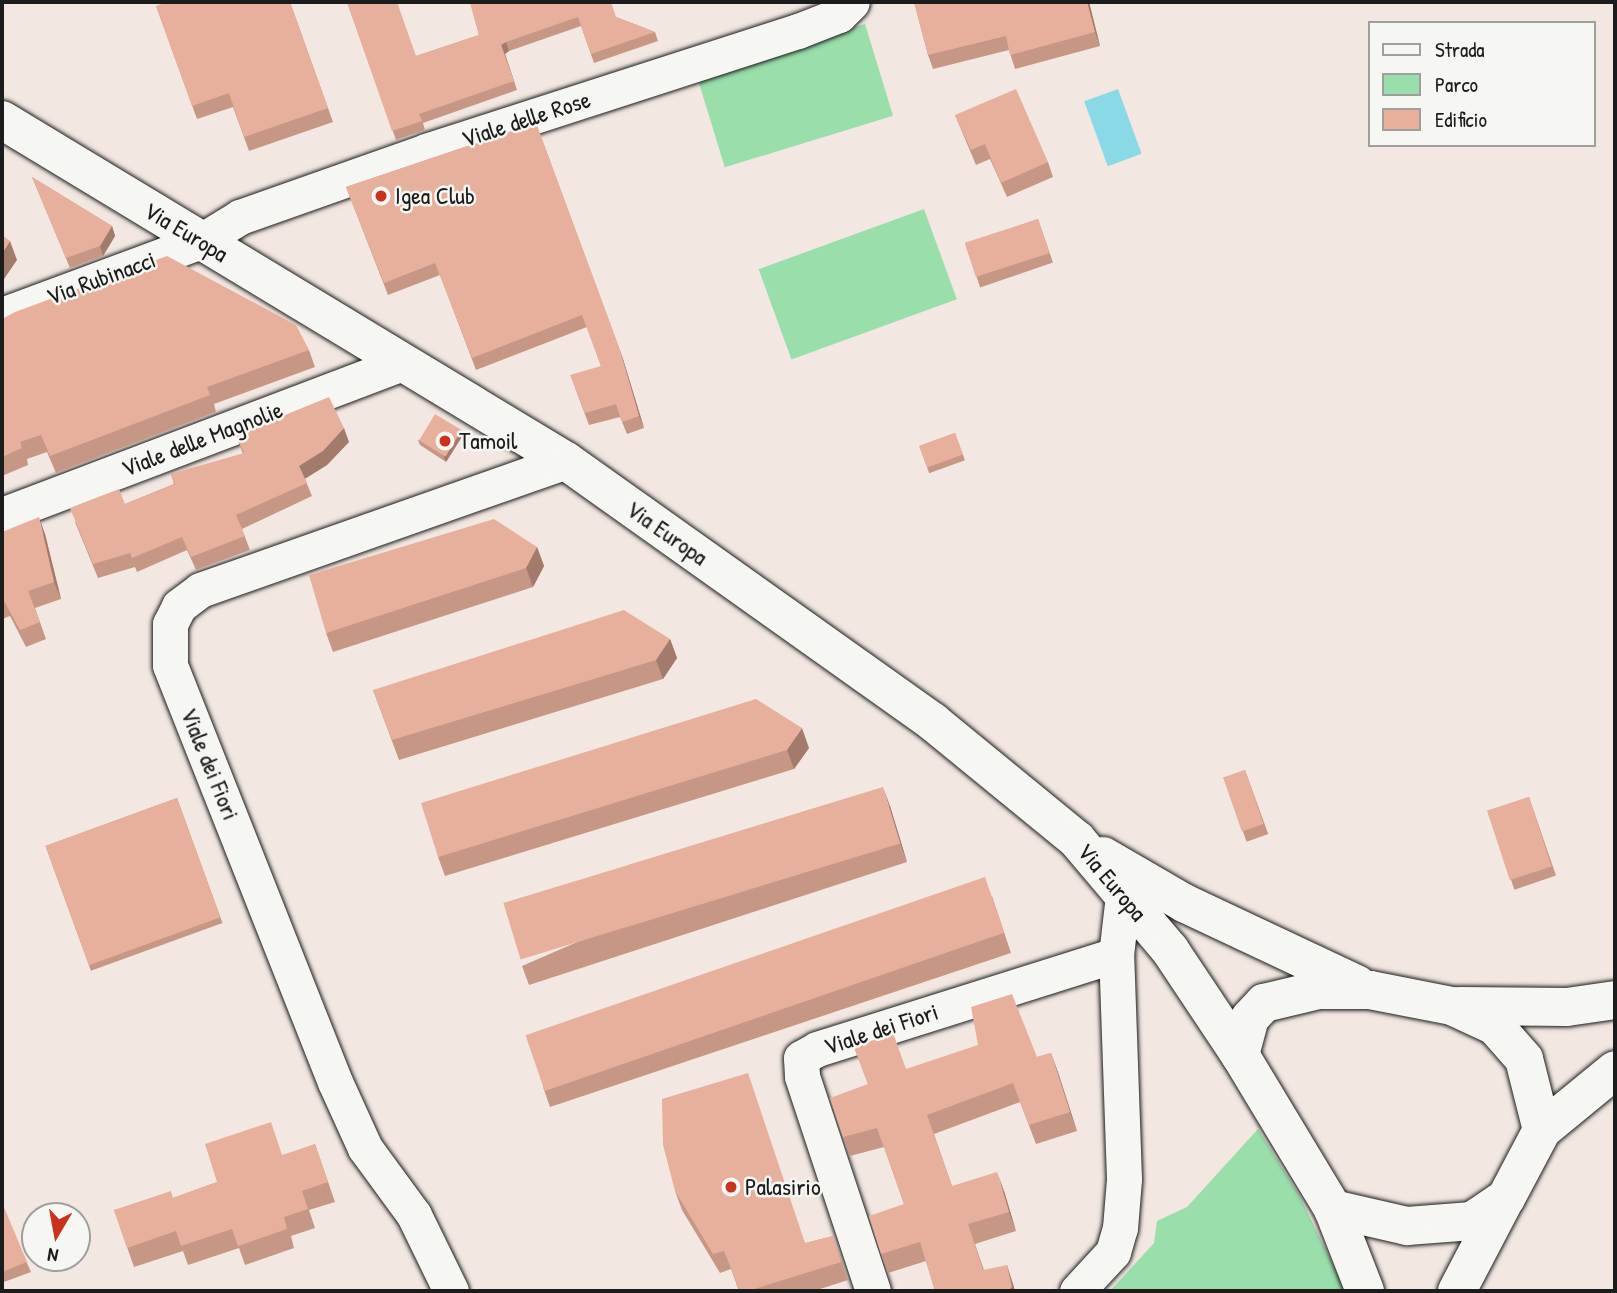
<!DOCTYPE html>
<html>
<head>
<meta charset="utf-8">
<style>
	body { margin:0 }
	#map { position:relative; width:1617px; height:1293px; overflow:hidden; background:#f3e8e1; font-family:"Patrick Hand",sans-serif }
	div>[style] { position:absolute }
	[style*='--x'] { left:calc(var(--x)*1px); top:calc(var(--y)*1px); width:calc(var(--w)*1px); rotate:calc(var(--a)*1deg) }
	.green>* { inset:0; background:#99deab; transform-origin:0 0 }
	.water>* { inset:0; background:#8ad9e7; transform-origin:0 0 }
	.roads { filter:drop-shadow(0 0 2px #1c1c1c) drop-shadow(0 0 2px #1c1c1c) }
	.street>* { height:35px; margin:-17.5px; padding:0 17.5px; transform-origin:17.5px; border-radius:17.5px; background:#f6f6f2 }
	.secondary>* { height:38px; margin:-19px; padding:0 19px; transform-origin:19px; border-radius:19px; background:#f6f6f2 }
	.wall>* { inset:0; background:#c79786; transform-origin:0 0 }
	.shaded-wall>* { inset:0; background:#a27b6d }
	.building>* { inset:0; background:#e7b09c; transform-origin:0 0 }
	.dots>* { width:19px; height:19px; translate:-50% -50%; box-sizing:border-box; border:4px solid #f6f6f2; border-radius:50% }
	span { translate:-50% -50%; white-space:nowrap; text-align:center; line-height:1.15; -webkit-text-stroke:5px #f6f6f2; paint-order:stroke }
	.street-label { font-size:24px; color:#1c1c1c }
	.poi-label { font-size:24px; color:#1c1c1c }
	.left { translate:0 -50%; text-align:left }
	.frame { position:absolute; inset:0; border:4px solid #1c1c1c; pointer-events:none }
	.legend { position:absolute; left:1368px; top:21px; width:228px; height:126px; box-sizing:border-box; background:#f6f6f2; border:2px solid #9f9f9c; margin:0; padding:9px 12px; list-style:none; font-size:21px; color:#1c1c1c }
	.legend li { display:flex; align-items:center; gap:14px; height:35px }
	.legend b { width:35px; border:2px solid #9f9f9c }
	.north { position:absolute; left:21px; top:1202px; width:70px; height:70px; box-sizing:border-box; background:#f6f6f2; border:2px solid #9f9f9c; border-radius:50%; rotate:190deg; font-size:19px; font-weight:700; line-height:28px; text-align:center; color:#1c1c1c }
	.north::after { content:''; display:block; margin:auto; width:24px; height:32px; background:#c8321e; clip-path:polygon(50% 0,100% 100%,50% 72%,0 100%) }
</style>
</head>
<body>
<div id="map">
	<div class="green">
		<i style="left:865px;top:24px;width:96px;height:176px;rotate:73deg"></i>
		<i style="left:924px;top:209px;width:96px;height:176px;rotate:70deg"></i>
		<i style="clip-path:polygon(1258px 1129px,1299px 1195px,1346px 1291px,1110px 1291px,1154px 1243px,1157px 1221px,1187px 1207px)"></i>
	</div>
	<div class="water">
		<i style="left:1118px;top:89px;width:69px;height:36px;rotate:70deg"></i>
	</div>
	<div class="roads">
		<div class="street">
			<i style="--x:2;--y:315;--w:212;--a:-20.4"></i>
			<i style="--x:201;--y:241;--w:46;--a:-31.6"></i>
			<i style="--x:240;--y:217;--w:197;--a:-19.5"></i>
			<i style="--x:426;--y:151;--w:391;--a:-17.9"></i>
			<i style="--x:798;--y:31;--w:44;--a:-21.3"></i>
			<i style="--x:839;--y:15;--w:18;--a:-45"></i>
			<i style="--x:2;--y:515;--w:428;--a:-20.8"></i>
			<i style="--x:451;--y:1291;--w:85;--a:-116"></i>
			<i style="--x:414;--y:1215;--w:83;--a:-126.2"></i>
			<i style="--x:365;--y:1148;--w:72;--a:-114.4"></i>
			<i style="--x:335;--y:1082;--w:448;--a:-111.6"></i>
			<i style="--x:170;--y:665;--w:41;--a:-90"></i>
			<i style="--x:170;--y:624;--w:20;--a:-63"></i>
			<i style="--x:179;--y:606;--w:26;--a:-37"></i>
			<i style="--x:200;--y:590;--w:388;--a:-19.4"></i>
			<i style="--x:873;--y:1291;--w:226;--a:-108.3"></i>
			<i style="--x:802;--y:1076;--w:18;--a:-93"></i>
			<i style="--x:801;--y:1058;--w:18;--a:-29"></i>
			<i style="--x:817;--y:1049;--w:313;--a:-17.5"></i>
			<i style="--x:1077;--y:1291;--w:53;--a:-47.3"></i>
			<i style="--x:1113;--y:1252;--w:25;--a:-74"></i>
			<i style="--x:1120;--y:1228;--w:49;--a:-85.3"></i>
			<i style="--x:1124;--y:1179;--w:224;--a:-92"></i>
			<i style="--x:1116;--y:955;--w:60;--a:-83.3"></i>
		</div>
		<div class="secondary">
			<i style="--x:2;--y:120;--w:659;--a:31.16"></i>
			<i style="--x:566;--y:461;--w:450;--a:35.4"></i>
			<i style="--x:933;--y:722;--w:186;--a:39.3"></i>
			<i style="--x:1077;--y:840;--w:144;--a:49.8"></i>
			<i style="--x:1170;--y:950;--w:126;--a:56.3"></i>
			<i style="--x:1103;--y:856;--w:94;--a:30.1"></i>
			<i style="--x:1184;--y:903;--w:192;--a:25.2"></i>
			<i style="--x:1318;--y:990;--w:52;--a:0"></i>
			<i style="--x:1370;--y:990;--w:84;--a:11"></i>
			<i style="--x:1452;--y:1006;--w:47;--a:24.9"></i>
			<i style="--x:1495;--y:1026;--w:44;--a:48.7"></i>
			<i style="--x:1524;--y:1059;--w:73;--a:75.8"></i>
			<i style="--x:1542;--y:1130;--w:77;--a:117.9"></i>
			<i style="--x:1506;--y:1198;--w:41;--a:145.9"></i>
			<i style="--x:1472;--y:1221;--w:65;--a:175.6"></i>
			<i style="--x:1407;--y:1226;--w:76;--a:-167.1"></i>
			<i style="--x:1333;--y:1209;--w:180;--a:-121.1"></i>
			<i style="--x:1240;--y:1055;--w:38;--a:-75"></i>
			<i style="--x:1250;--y:1018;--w:21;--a:-47"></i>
			<i style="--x:1264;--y:1003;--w:56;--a:-13.5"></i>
			<i style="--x:1460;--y:1006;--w:107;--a:0.5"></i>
			<i style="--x:1567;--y:1007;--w:49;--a:-8.3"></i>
			<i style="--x:1542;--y:1130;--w:94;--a:-39.4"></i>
			<i style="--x:1333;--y:1209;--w:88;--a:68.7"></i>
			<i style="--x:1457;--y:1291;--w:99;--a:-62.4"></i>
		</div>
	</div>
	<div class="wall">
		<i style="clip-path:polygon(290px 2px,333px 122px,249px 151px,233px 107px,197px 119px,156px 6px)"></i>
		<i style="clip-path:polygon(347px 2px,416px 56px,479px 35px,470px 2px,616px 17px,655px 32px,658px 41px,594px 63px,581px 26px,509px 51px,505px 54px,517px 90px,423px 123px,425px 130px,396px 140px)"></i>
		<i style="clip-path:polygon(914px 2px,1089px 2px,1100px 46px,1015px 69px,1009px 50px,933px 69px,928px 55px)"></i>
		<i style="clip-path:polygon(955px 115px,1048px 162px,1053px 177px,1007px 197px,990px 159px,976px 165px)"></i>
		<i style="clip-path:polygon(536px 123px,623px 359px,644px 428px,627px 434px,620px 417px,589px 425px,575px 388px,601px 366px,587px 327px,476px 370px,440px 275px,388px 295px,346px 187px)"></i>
		<i style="clip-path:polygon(32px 177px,112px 226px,115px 236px,103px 256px,70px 268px)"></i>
		<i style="left:1038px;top:219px;width:46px;height:77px;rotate:71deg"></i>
		<i style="clip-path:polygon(2px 319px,309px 350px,315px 367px,214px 404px,216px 412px,56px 473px,47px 452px,27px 459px,28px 465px,2px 476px)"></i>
		<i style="clip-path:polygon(462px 430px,463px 435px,446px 462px,420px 445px,418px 440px)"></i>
		<i style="left:955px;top:433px;width:29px;height:38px;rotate:70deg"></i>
		<i style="clip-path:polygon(236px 435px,349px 442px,327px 465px,305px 479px,312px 496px,242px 529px,250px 550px,196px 570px,187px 550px,137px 572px,135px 567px,98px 578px,75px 522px,125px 504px,174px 484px,171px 474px,243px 454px)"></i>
		<i style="clip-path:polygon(2px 532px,45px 534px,61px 599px,35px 608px,46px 639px,26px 647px,10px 616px,2px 619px)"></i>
		<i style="clip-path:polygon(537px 547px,544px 566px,533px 587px,333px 652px,326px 633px)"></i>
		<i style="clip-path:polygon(670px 639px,677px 658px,663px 679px,399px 760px,373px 690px)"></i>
		<i style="clip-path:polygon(756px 699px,809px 748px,794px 769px,445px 876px,438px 857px)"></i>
		<i style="left:1245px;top:770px;width:68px;height:23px;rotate:70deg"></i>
		<i style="left:1529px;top:797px;width:83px;height:44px;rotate:71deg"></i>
		<i style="left:177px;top:798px;width:133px;height:140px;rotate:70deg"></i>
		<i style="clip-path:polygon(890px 806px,907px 862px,529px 985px,522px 966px)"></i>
		<i style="clip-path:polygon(992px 896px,1011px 953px,550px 1107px,543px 1087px)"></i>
		<i style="clip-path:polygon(854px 1047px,906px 1069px,1037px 1057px,1051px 1053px,1077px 1131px,1036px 1144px,1020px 1102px,934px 1134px,952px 1186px,1004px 1191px,1016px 1231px,975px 1244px,984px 1270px,1013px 1284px,1015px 1291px,934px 1291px,935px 1291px,926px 1261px,888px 1273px,881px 1254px,904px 1204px,884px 1147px,850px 1156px,843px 1137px,868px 1084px)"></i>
		<i style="clip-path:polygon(315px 1144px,335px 1202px,309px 1210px,315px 1228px,291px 1236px,294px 1248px,245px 1265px,239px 1248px,188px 1265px,183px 1251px,134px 1267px,114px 1210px,173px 1198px,217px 1182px)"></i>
		<i style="clip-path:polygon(675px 1191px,806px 1243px,833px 1236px,848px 1280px,814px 1291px,739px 1291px,731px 1269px,720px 1273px,682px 1210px)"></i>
		<i style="clip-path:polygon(2px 1208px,31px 1272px,4px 1282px,2px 1276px)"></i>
	</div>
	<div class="shaded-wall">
		<i style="clip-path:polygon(1087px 2px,1089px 2px,1100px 46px,1095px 32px)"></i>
		<i style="clip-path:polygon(506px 42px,509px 51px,505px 54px,517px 90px,501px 45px)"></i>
		<i style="clip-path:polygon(112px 226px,115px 236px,103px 256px,100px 246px)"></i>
		<i style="clip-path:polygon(10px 241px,17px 260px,2px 282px,2px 253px)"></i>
		<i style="clip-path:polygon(619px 347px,623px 359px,644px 428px,639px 416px)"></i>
		<i style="clip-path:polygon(344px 428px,349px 442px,327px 465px,304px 479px,299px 466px)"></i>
		<i style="clip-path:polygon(462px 430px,463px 435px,446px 462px,444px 457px)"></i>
		<i style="clip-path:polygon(39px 517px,45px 534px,61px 599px,54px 582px)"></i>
		<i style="clip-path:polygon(537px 547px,544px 566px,533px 587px,526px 568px)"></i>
		<i style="clip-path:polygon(670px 639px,677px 658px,663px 679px,656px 660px)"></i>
		<i style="clip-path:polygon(802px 728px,809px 748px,794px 769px,787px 750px)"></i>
		<i style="clip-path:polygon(883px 787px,890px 806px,907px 862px,900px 843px)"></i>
		<i style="clip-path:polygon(1051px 1053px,1058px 1072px,1077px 1131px,1070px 1112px)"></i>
		<i style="clip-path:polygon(997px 1172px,1004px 1191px,1016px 1231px,1009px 1212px)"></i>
		<i style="clip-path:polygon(1007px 1265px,1013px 1284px,1015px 1291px,1008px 1291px)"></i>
	</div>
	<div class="building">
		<i style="clip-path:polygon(167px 2px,290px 2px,328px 108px,244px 137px,229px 93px,192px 106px,156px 6px)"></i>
		<i style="clip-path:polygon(347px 2px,397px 2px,416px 56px,479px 35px,470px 2px,611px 2px,616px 17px,655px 32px,591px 54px,578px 17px,506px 42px,501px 45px,514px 81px,419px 114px,422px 121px,392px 131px)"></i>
		<i style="clip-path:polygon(914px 2px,1087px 2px,1095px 32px,1010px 55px,1006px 36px,928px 55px)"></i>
		<i style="clip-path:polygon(1016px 89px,1048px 162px,1001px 183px,985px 144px,971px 150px,955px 115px)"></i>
		<i style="clip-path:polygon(536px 123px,619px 347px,639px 416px,622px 422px,616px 404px,585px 413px,570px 375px,601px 366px,582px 315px,472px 358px,435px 263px,384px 283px,346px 187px)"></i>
		<i style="clip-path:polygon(32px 177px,112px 226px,100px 246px,66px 258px)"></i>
		<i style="left:1038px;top:219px;width:36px;height:77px;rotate:72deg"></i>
		<i style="clip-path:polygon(2px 235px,10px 241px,2px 253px)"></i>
		<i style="clip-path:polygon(167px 256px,296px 325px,309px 350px,207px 387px,210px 395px,50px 456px,41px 435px,20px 442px,22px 448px,2px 457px,2px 319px,15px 312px)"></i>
		<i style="clip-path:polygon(329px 397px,344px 428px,323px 451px,299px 466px,307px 483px,236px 515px,245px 536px,191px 557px,182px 537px,132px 558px,130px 553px,93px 564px,70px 508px,119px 489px,125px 504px,175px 484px,171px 474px,244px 453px,236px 435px)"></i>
		<i style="left:435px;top:414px;width:31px;height:31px;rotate:31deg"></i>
		<i style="left:955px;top:433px;width:23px;height:38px;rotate:70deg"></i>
		<i style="clip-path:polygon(39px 517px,54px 582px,28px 591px,40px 622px,20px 630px,3px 599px,2px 599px,2px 532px)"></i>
		<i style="clip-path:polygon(494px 519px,537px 547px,526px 568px,326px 633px,309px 575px)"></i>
		<i style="clip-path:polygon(624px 610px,670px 639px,656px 660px,392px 740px,373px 690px)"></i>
		<i style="clip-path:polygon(756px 699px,802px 728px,787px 750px,438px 857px,421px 803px)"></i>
		<i style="left:1245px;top:770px;width:57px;height:23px;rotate:71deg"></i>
		<i style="left:883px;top:787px;width:59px;height:397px;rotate:73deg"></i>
		<i style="left:1529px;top:797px;width:73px;height:44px;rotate:72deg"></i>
		<i style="left:177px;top:798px;width:127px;height:140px;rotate:70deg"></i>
		<i style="left:985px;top:877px;width:59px;height:486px;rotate:71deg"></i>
		<i style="clip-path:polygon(1012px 994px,1037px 1057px,1051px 1053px,1070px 1112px,1029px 1125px,1013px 1083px,927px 1115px,952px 1186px,997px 1172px,1009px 1212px,968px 1224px,983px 1270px,1007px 1265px,1012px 1287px,1008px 1291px,934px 1291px,935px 1291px,920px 1242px,881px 1254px,869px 1216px,904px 1204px,877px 1128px,843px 1137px,830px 1098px,868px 1084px,854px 1047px,893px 1033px,906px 1069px,978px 1045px,971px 1007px)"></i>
		<i style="clip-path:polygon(748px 1073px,805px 1243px,833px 1236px,841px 1262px,748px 1291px,740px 1291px,724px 1251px,713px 1254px,675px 1191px,663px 1145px,662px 1099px)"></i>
		<i style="clip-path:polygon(271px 1122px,282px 1155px,315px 1144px,328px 1182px,302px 1191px,308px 1209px,284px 1217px,287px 1229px,238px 1246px,232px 1229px,181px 1246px,176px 1231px,127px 1248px,114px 1210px,171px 1191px,173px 1198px,217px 1182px,205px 1144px)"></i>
		<i style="clip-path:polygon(4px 1207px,27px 1262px,2px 1272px,2px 1208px)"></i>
	</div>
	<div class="dots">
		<i style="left:381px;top:196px;background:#c8321e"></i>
		<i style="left:445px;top:441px;background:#c8321e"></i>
		<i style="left:731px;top:1187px;background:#c8321e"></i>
	</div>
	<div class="street-label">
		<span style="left:526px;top:119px;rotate:-18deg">Viale delle Rose</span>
		<span style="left:186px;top:232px;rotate:31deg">Via Europa</span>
		<span style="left:101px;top:278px;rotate:-20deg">Via Rubinacci</span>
		<span style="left:202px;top:439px;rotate:-21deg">Viale delle Magnolie</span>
		<span style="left:667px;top:533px;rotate:35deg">Via Europa</span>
		<span style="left:210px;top:764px;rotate:68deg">Viale dei Fiori</span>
		<span style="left:1112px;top:882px;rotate:50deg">Via Europa</span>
		<span style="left:881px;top:1029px;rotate:-18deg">Viale dei Fiori</span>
	</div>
	<div class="poi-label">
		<span class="left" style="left:395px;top:196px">Igea Club</span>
		<span class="left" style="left:459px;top:441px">Tamoil</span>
		<span class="left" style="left:745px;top:1187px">Palasirio</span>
	</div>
	<div class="frame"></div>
	<ul class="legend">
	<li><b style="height:9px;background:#f6f6f2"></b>Strada</li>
	<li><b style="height:19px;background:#99deab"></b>Parco</li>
	<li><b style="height:19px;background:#e7b09c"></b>Edificio</li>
	</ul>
	<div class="north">N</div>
</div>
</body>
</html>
